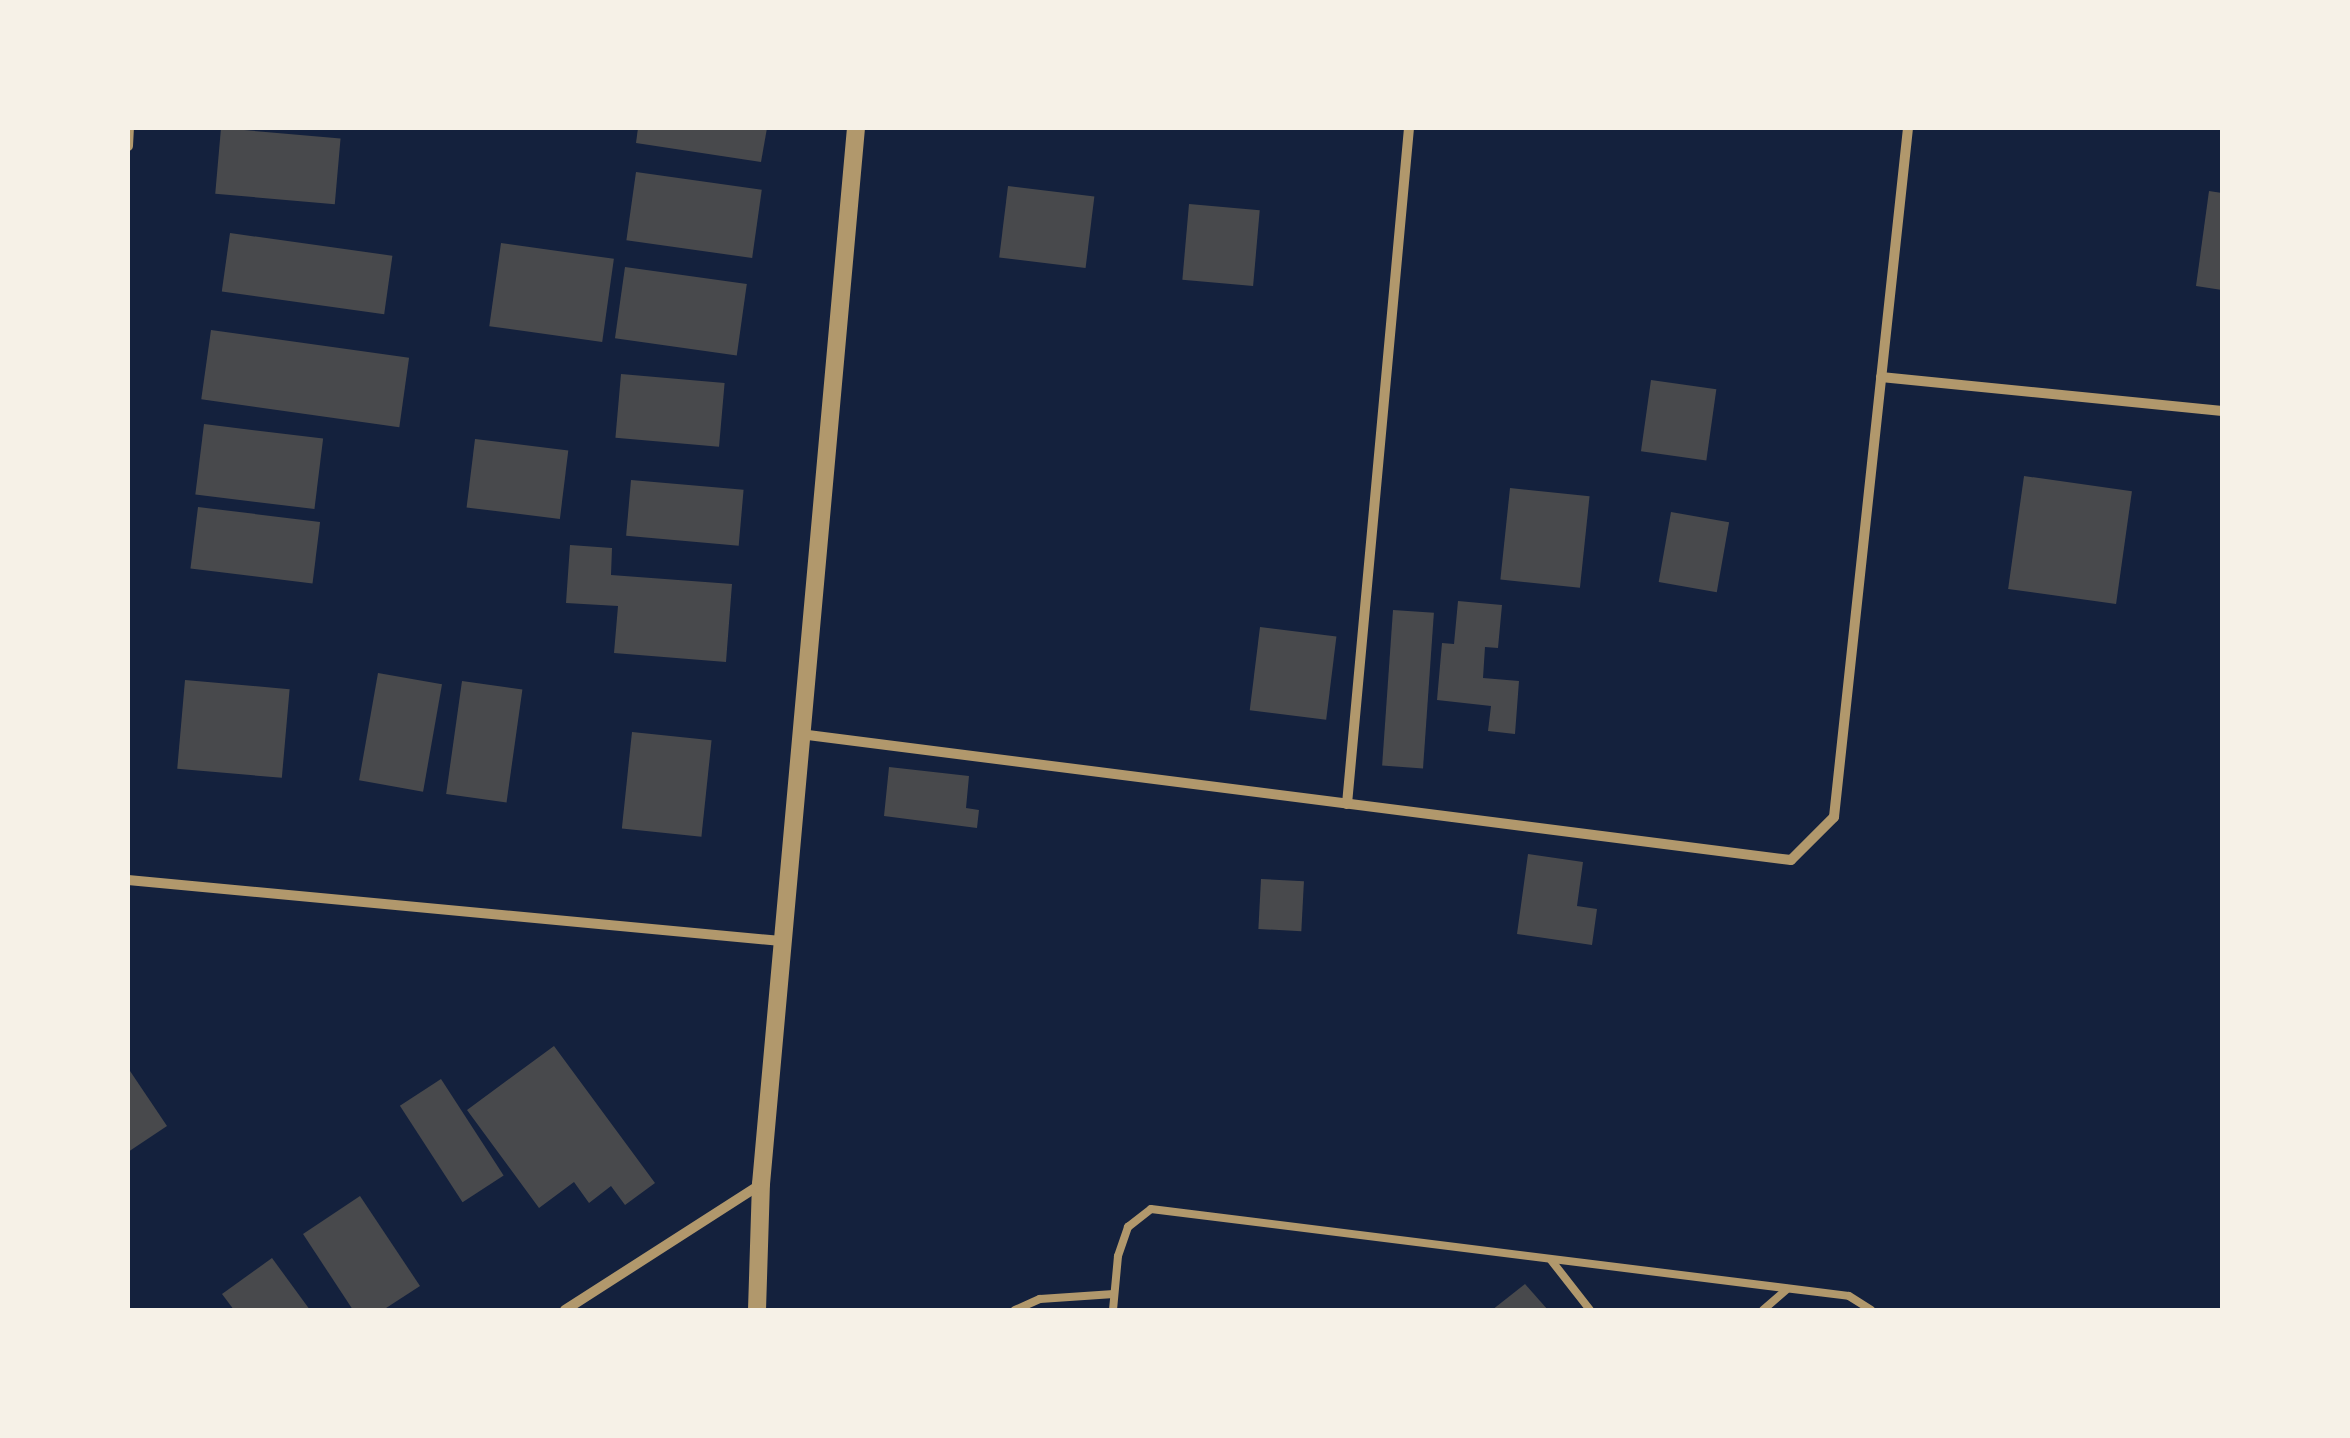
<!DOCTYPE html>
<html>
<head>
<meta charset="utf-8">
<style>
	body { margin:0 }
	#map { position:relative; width:2350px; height:1438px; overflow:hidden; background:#14213d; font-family:Rubik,sans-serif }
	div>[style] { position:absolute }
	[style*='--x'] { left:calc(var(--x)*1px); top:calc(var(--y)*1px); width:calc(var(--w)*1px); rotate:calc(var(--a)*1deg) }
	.building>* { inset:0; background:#48494c; transform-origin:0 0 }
	.service>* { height:8px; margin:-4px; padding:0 4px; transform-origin:4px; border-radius:4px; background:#b1986c }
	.minor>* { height:10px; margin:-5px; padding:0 5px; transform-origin:5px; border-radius:5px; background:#b1986c }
	.tertiary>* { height:18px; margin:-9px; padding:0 9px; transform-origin:9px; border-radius:9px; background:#b1986c }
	span { translate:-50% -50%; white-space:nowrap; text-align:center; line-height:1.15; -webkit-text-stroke:8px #f6f1e7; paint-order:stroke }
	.frame { position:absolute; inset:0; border:130px solid #f6f1e7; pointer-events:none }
</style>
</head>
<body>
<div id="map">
	<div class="building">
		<i style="left:221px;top:128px;width:120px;height:66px;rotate:5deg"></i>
		<i style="clip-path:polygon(638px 128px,767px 128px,761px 162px,636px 143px)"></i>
		<i style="left:636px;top:172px;width:127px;height:69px;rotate:8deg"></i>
		<i style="left:1008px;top:186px;width:87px;height:72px;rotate:7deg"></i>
		<i style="clip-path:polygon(2209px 191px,2222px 193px,2222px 290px,2196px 286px)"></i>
		<i style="left:1189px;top:204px;width:71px;height:76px;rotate:5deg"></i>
		<i style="left:230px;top:233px;width:164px;height:59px;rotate:8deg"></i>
		<i style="left:501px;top:243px;width:114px;height:84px;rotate:8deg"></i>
		<i style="left:625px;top:267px;width:123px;height:72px;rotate:8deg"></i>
		<i style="left:211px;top:330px;width:200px;height:70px;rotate:8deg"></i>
		<i style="left:621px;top:374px;width:104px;height:64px;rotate:5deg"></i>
		<i style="left:1651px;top:380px;width:66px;height:72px;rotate:8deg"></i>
		<i style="left:204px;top:424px;width:120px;height:71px;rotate:7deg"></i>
		<i style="left:475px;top:439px;width:94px;height:69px;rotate:7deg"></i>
		<i style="left:2024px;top:476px;width:109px;height:114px;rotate:8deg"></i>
		<i style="left:631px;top:480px;width:113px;height:56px;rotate:5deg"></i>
		<i style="left:1510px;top:488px;width:80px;height:92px;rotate:6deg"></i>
		<i style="left:198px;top:507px;width:123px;height:62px;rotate:7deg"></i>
		<i style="left:1671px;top:512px;width:59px;height:71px;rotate:10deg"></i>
		<i style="clip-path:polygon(570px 545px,612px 548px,611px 575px,732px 584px,726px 662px,614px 653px,618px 606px,566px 603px)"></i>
		<i style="clip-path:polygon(1458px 601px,1502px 605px,1498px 648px,1485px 647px,1483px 678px,1519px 681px,1515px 734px,1488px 731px,1491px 706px,1437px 700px,1442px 643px,1454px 644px)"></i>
		<i style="left:1393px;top:610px;width:41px;height:156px;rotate:4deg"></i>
		<i style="left:1260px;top:627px;width:77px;height:84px;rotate:7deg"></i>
		<i style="left:378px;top:673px;width:65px;height:109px;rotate:10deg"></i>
		<i style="left:185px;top:680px;width:105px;height:89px;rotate:5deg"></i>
		<i style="left:462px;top:681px;width:61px;height:114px;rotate:8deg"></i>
		<i style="left:632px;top:732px;width:80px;height:97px;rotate:6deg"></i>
		<i style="clip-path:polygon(889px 767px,969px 776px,966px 808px,979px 810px,977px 828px,884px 816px)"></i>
		<i style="clip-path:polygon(1528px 854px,1583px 862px,1577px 906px,1597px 909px,1592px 945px,1517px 934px)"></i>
		<i style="left:1261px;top:879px;width:43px;height:50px;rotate:3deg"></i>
		<i style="clip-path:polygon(554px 1046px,655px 1183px,625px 1205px,611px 1186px,589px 1203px,574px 1182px,539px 1208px,467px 1110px)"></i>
		<i style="clip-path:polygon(128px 1068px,167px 1126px,128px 1152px)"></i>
		<i style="left:441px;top:1079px;width:115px;height:49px;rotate:57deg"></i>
		<i style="clip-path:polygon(360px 1196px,420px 1286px,383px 1310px,353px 1310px,303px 1234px)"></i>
		<i style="clip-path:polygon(272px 1258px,310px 1310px,234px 1310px,222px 1294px)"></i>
		<i style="clip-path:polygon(1525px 1284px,1548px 1310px,1492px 1310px)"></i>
	</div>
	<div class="service">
		<i style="--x:1551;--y:1260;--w:63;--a:52"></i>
		<i style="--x:1015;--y:1310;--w:27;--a:-24"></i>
		<i style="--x:1040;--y:1299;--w:74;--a:-3.9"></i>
		<i style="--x:1113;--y:1310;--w:54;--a:-84.7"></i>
		<i style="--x:1118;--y:1256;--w:31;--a:-71"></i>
		<i style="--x:1128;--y:1227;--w:29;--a:-38"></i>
		<i style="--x:1151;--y:1209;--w:703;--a:7.1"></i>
		<i style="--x:1849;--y:1296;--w:26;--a:32"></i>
		<i style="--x:1763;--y:1310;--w:32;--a:-41"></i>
	</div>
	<div class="minor">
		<i style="--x:128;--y:146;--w:18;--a:-87"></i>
		<i style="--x:1881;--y:377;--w:343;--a:5.7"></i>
		<i style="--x:800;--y:734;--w:999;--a:7.25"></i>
		<i style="--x:1791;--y:860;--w:61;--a:-45"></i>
		<i style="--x:1834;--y:817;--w:693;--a:-83.87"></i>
		<i style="--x:1347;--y:804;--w:679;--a:-84.76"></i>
		<i style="--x:128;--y:880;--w:656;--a:5.34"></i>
		<i style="--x:565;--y:1310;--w:233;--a:-32.7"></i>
	</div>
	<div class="tertiary">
		<i style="--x:757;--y:1310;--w:126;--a:-88.2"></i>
		<i style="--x:761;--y:1184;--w:1060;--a:-84.86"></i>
	</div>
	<div class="frame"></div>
</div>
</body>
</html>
